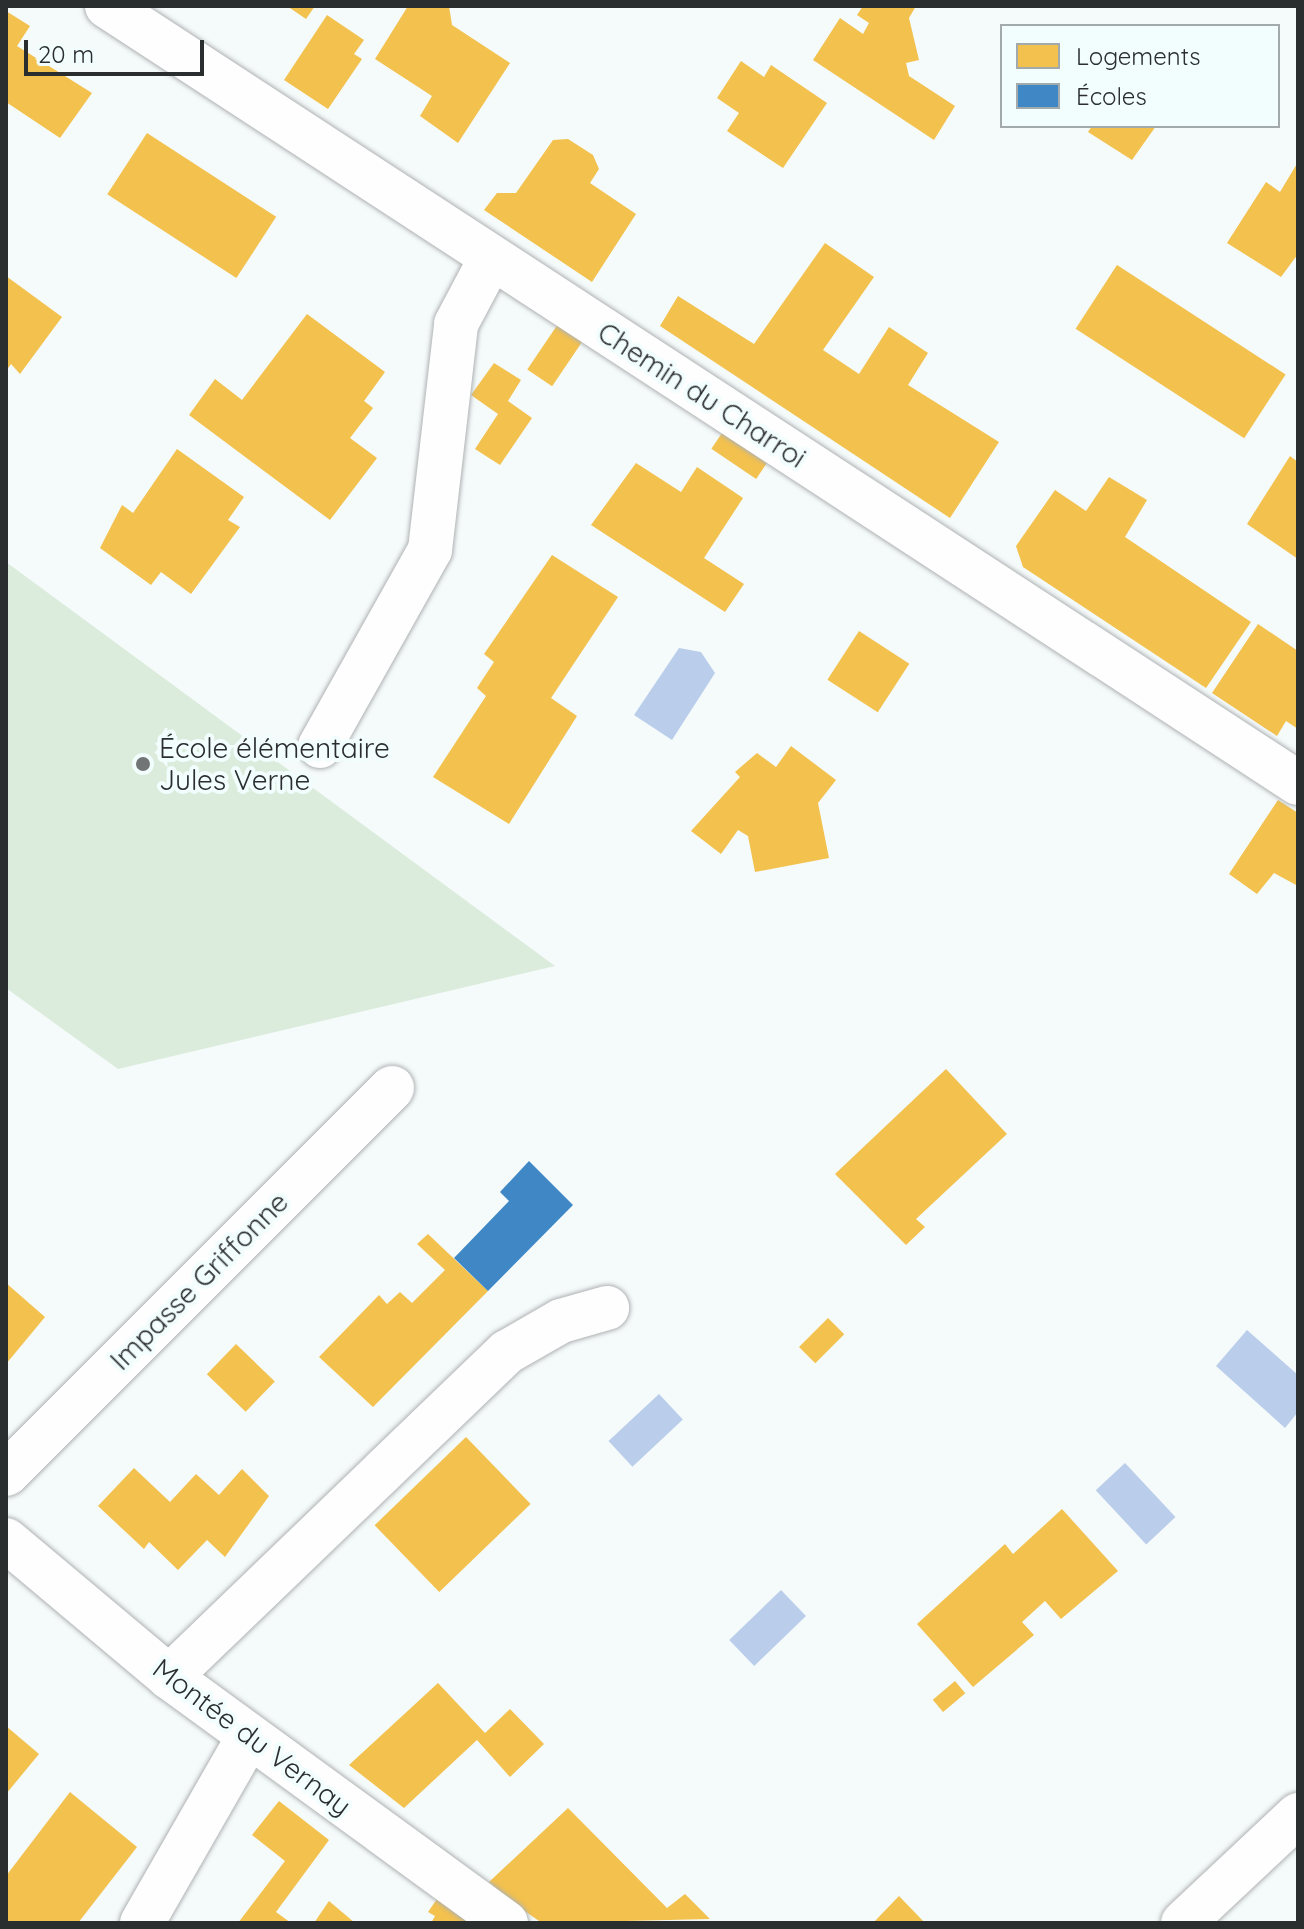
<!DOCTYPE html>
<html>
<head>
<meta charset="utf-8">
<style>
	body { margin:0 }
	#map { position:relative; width:1304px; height:1929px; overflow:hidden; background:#f5fafa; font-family:Quicksand,sans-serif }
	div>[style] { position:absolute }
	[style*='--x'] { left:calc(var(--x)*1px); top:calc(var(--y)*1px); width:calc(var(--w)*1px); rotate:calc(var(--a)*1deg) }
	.green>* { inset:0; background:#dbecdc }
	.water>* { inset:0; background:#baceeb; transform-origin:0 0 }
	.homes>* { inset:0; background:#f2c14e; transform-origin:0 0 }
	.schools>* { inset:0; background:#3f88c5 }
	.roads { filter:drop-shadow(0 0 2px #afb2b3) drop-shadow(0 0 2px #afb2b3) }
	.minor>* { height:44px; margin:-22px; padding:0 22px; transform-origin:22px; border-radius:22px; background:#fefefe }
	.dots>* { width:22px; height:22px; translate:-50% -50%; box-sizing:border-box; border:4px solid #f2fdfd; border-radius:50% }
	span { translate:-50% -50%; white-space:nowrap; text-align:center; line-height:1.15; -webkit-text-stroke:8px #f2fdfd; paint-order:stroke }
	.street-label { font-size:28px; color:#2b2e2f }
	.poi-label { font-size:28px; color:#2b2e2f }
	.left { translate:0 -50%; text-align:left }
	.frame { position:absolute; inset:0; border:8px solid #2b2e2f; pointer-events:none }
	.legend { position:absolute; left:1000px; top:24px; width:280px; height:104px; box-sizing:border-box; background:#f2fdfd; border:2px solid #a2aaab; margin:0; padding:10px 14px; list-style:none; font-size:24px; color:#2b2e2f }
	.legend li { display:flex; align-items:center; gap:16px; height:40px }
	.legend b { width:40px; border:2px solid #a2aaab }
	.scale { position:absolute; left:24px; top:40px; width:180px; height:36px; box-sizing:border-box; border:4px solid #2b2e2f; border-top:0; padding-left:10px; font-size:24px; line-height:28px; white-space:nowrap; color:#2b2e2f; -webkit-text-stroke:6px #f2fdfd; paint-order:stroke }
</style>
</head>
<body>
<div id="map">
	<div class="green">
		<i style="clip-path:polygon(6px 562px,555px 966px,118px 1069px,6px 988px)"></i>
	</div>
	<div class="water">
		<i style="clip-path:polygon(679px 648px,701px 652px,715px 673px,672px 740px,634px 715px)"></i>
		<i style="clip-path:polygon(1247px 1330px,1298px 1375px,1298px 1412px,1285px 1428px,1216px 1366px)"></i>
		<i style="left:659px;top:1394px;width:35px;height:69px;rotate:47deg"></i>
		<i style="left:1125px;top:1463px;width:74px;height:40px;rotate:47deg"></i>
		<i style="left:781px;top:1590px;width:36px;height:72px;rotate:46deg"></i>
	</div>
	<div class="homes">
		<i style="clip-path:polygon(287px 6px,315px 6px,306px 19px)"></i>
		<i style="clip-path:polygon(408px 6px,449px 6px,452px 25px,510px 63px,458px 143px,420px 116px,432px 96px,375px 59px)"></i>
		<i style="clip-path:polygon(863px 6px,916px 6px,909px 18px,919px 60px,906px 63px,909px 76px,955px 106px,934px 140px,813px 60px,840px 18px,863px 34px,869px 23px,857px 15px)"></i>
		<i style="clip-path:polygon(6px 11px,30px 26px,17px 46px,92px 93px,60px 138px,6px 102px)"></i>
		<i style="clip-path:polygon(327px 15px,364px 40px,354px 54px,362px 59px,328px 109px,284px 80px)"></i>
		<i style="clip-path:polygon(741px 61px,764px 77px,771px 65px,827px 103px,783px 168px,727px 131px,739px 113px,717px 98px)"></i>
		<i style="clip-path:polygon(1092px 126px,1156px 126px,1132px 160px,1088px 132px)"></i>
		<i style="left:147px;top:133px;width:154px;height:73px;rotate:33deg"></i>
		<i style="clip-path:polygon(568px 139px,593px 155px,599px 169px,590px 183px,636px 214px,592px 282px,484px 210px,497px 193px,516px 193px,553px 140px)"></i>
		<i style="clip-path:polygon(1298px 162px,1298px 254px,1281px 277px,1227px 243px,1266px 182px,1280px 192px)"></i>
		<i style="clip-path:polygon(825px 243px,874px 277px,823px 350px,859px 374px,889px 327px,928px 353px,908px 385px,999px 442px,950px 518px,660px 326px,678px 296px,754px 344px)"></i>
		<i style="left:1117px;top:265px;width:201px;height:76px;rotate:33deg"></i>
		<i style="clip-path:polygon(6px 276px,62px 317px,20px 374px,11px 364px,6px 371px)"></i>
		<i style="clip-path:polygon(307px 314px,385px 372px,364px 401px,373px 408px,350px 438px,377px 458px,330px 520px,189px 415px,215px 379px,242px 400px)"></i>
		<i style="left:558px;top:324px;width:30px;height:55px;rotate:34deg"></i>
		<i style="clip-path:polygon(494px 363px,521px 380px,508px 401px,532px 418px,500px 465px,475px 449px,498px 414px,471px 395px)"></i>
		<i style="left:722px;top:433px;width:54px;height:19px;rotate:34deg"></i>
		<i style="clip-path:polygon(177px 449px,244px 497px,228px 520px,240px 527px,191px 594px,161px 572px,151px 585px,100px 548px,122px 505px,133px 513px)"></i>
		<i style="clip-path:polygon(1290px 456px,1298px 462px,1298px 559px,1247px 524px)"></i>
		<i style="clip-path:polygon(636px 463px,681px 492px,697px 467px,743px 498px,704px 558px,744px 584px,725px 612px,591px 525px)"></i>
		<i style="clip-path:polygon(1109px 477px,1147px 500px,1125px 537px,1251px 622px,1206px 688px,1023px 567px,1016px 546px,1055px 490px,1086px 511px)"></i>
		<i style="clip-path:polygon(552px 555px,618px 597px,551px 698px,577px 716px,509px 824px,433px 777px,486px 696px,477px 688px,494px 662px,484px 654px)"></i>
		<i style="clip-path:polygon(1258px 624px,1298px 651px,1298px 729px,1286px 721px,1277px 736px,1212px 693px)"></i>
		<i style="left:859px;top:631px;width:60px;height:58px;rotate:33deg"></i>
		<i style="clip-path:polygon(791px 746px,836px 780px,818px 803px,829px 858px,755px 872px,748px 836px,738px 830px,721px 854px,691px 831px,740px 777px,735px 772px,757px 753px,776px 767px)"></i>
		<i style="clip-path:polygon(1278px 800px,1298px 813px,1298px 886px,1274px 873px,1257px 894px,1229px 874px)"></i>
		<i style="clip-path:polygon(946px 1069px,1007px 1134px,916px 1219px,925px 1227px,906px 1245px,835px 1174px)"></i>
		<i style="clip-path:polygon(428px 1234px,488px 1291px,373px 1407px,319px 1357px,379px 1295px,387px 1304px,400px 1292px,412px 1303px,445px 1270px,417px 1244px)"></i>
		<i style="clip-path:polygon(6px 1283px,45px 1317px,6px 1364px)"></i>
		<i style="left:828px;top:1318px;width:23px;height:41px;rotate:45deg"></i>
		<i style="left:236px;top:1344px;width:54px;height:42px;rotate:44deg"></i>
		<i style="left:466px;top:1437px;width:93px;height:127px;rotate:46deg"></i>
		<i style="clip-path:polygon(134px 1468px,170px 1502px,196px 1474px,219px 1495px,242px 1469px,269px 1496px,225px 1557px,207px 1540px,178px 1570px,149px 1542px,144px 1549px,98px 1506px)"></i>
		<i style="clip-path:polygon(1062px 1509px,1118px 1571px,1061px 1619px,1045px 1601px,1022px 1622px,1034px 1635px,973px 1687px,917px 1624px,1005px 1544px,1013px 1554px)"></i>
		<i style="left:955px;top:1681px;width:16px;height:29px;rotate:50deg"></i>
		<i style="clip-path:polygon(438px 1683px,485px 1733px,510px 1709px,544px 1744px,510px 1777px,477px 1740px,404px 1808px,349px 1765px)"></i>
		<i style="clip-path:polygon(6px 1726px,39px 1754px,6px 1794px)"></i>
		<i style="clip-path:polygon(70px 1792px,137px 1847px,78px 1923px,6px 1923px,6px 1876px)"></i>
		<i style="clip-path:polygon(279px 1801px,329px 1840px,276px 1912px,291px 1923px,238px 1923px,285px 1861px,252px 1835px)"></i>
		<i style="clip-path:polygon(568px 1808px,667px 1908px,685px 1894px,710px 1919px,542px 1923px,510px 1901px,489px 1882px)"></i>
		<i style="clip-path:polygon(899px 1896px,925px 1923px,873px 1923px)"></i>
		<i style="clip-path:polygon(437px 1899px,472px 1923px,431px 1923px,435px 1916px,428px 1912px)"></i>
		<i style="clip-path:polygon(329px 1901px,355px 1923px,314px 1923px)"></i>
	</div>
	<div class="schools">
		<i style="clip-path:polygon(529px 1161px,573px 1205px,488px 1291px,454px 1258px,509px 1201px,500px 1192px)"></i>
	</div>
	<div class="roads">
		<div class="minor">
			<i style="--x:107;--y:6;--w:1422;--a:33.12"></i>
			<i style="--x:320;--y:746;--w:225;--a:-60.7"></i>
			<i style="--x:430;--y:550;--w:227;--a:-83.4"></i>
			<i style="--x:456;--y:324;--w:75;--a:-62.1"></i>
			<i style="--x:6;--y:1474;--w:546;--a:-45"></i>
			<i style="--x:6;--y:1540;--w:213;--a:40"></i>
			<i style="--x:169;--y:1677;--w:417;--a:36.1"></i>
			<i style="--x:169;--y:1677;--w:469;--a:-43.9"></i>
			<i style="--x:507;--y:1352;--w:62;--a:-29.9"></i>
			<i style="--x:561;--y:1321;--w:48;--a:-15.8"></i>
			<i style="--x:142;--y:1923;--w:215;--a:-60.2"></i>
			<i style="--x:1183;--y:1923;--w:158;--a:-43.2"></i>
		</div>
	</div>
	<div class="dots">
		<i style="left:143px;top:764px;background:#727576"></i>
	</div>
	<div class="street-label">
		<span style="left:702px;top:395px;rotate:33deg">Chemin du Charroi</span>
		<span style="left:199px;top:1281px;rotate:-45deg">Impasse Griffonne</span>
		<span style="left:252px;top:1737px;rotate:37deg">Montée du Vernay</span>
	</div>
	<div class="poi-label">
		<span class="left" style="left:159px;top:764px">École élémentaire<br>Jules Verne</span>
	</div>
	<div class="frame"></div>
	<ul class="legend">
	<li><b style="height:22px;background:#f2c14e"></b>Logements</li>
	<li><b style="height:22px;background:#3f88c5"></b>Écoles</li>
	</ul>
	<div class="scale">20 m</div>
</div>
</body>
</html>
